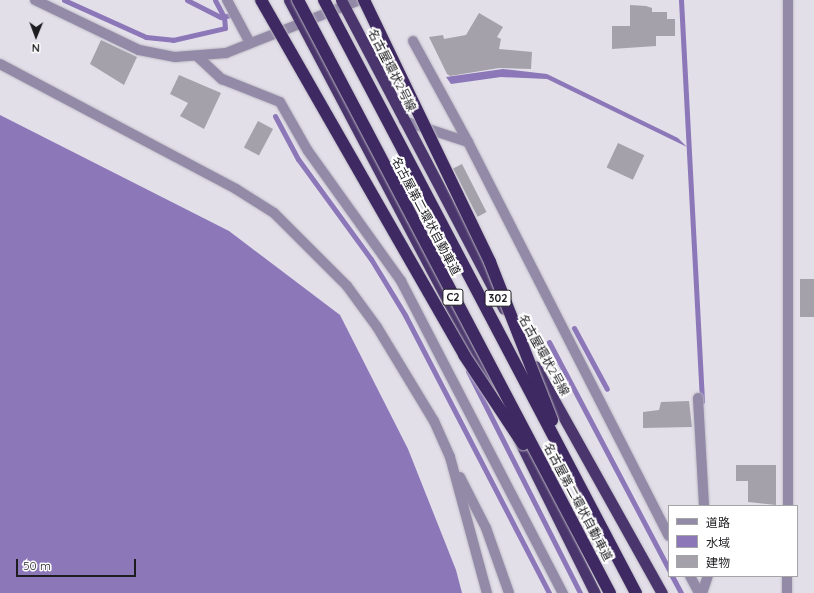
<!DOCTYPE html>
<html>
<head>
<meta charset="utf-8">
<style>
	body { margin:0 }
	#map { position:relative; width:814px; height:593px; overflow:hidden; background:#e2dfe9; font-family:Quicksand,"Noto Sans JP",sans-serif }
	div>[style] { position:absolute }
	[style*='--x'] { left:calc(var(--x)*1px); top:calc(var(--y)*1px); width:calc(var(--w)*1px); rotate:calc(var(--a)*1deg) }
	.water>* { inset:0; background:#8c77b8 }
	.stream>* { height:5px; margin:-2.5px; padding:0 2.5px; transform-origin:2.5px; border-radius:2.5px; background:#8c77b8 }
	.building>* { inset:0; background:#a4a1ab; transform-origin:0 0 }
	.roads { filter:drop-shadow(0 0 1px #bfbcc5) drop-shadow(0 0 1px #bfbcc5) }
	.minor>* { height:10px; margin:-5px; padding:0 5px; transform-origin:5px; border-radius:5px; background:#938aa8 }
	.tertiary>* { height:10px; margin:-5px; padding:0 5px; transform-origin:5px; border-radius:5px; background:#938aa8 }
	.trunk>* { height:11px; margin:-5.5px; padding:0 5.5px; transform-origin:5.5px; border-radius:5.5px; background:#4a366c }
	.bridges { filter:drop-shadow(0 0 1px #bfbcc5) drop-shadow(0 0 1px #bfbcc5) }
	.motorway-bridge>* { height:12px; margin:-6px; padding:0 6px; transform-origin:6px; border-radius:6px; background:#3f2963 }
	span { translate:-50% -50%; white-space:nowrap; text-align:center; line-height:1.15; -webkit-text-stroke:4px #fff; paint-order:stroke }
	.shield-label span { padding:1px 3px; background:#fff; border:1px solid; border-radius:3px; -webkit-text-stroke-width:0 }
	.shield-label { font-size:11px; color:#1d1c20; font-weight:700 }
	.street-label { font-size:12px; color:#1d1c20 }
	.legend { position:absolute; left:668px; top:505px; width:130px; height:72px; box-sizing:border-box; background:#fff; border:1px solid #a5a4a6; margin:0; padding:5px 7px; list-style:none; font-size:12px; color:#1d1c20 }
	.legend li { display:flex; align-items:center; gap:8px; height:20px }
	.legend b { width:20px; border:1px solid #a5a4a6 }
	.north { position:absolute; left:16px; top:16px; width:40px; height:40px; -webkit-text-stroke:3px #fff; paint-order:stroke; rotate:181deg; font-size:11px; font-weight:700; line-height:16px; text-align:center; color:#1d1c20 }
	.north::after { content:''; display:block; margin:auto; width:14px; height:18px; background:#1d1c20; clip-path:polygon(50% 0,100% 100%,50% 72%,0 100%) }
	.scale { position:absolute; left:16px; top:559px; width:120px; height:18px; box-sizing:border-box; border:2px solid #1d1c20; border-top:0; padding-left:5px; font-size:12px; line-height:14px; white-space:nowrap; color:#1d1c20; -webkit-text-stroke:3px #fff; paint-order:stroke }
</style>
</head>
<body>
<div id="map">
	<div class="water">
		<i style="clip-path:polygon(503px 69px,547px 74px,678px 138px,687px 147px,547px 79px,501px 77px,451px 84px,446px 77px)"></i>
		<i style="clip-path:polygon(0 115px,229px 231px,340px 315px,408px 449px,456px 570px,462px 593px,0 593px)"></i>
	</div>
	<div class="stream">
		<i style="--x:64;--y:0;--w:90;--a:24.3"></i>
		<i style="--x:146;--y:37;--w:27;--a:6"></i>
		<i style="--x:173;--y:40;--w:53;--a:-13"></i>
		<i style="--x:225;--y:28;--w:11;--a:-95"></i>
		<i style="--x:224;--y:17;--w:19;--a:-118"></i>
		<i style="--x:187;--y:0;--w:38;--a:27"></i>
		<i style="--x:221;--y:17;--w:10;--a:-11"></i>
		<i style="--x:681;--y:0;--w:402;--a:87"></i>
		<i style="--x:275;--y:116;--w:49;--a:61.9"></i>
		<i style="--x:298;--y:159;--w:124;--a:53.9"></i>
		<i style="--x:371;--y:259;--w:66;--a:58.7"></i>
		<i style="--x:405;--y:315;--w:313;--a:62.6"></i>
		<i style="--x:574;--y:328;--w:69;--a:61.6"></i>
		<i style="--x:549;--y:342;--w:258;--a:62.2"></i>
		<i style="--x:468;--y:371;--w:249;--a:63.2"></i>
		<i style="--x:672;--y:576;--w:19;--a:62"></i>
	</div>
	<div class="building">
		<i style="clip-path:polygon(630px 5px,646px 6px,652px 8px,652px 12px,667px 12px,667px 19px,675px 19px,675px 36px,656px 36px,656px 46px,612px 49px,612px 26px,630px 26px)"></i>
		<i style="clip-path:polygon(479px 13px,503px 27px,497px 37px,501px 39px,499px 49px,532px 52px,531px 69px,499px 68px,450px 76px,447px 74px,429px 37px,443px 35px,444px 39px,466px 35px)"></i>
		<i style="clip-path:polygon(101px 40px,137px 57px,124px 85px,90px 64px)"></i>
		<i style="clip-path:polygon(179px 75px,221px 93px,204px 129px,180px 116px,188px 103px,170px 94px)"></i>
		<i style="left:258px;top:121px;width:17px;height:30px;rotate:28deg"></i>
		<i style="left:618px;top:143px;width:29px;height:27px;rotate:25deg"></i>
		<i style="left:462px;top:164px;width:54px;height:10px;rotate:63deg"></i>
		<i style="left:800px;top:279px;width:14px;height:38px"></i>
		<i style="clip-path:polygon(689px 401px,692px 427px,643px 428px,643px 412px,659px 410px,661px 402px)"></i>
		<i style="clip-path:polygon(736px 465px,776px 465px,776px 505px,748px 502px,748px 481px,736px 481px)"></i>
	</div>
	<div class="roads">
		<div class="minor">
			<i style="--x:227;--y:0;--w:49;--a:61.9"></i>
			<i style="--x:413;--y:41;--w:115;--a:61.4"></i>
			<i style="--x:468;--y:142;--w:442;--a:63"></i>
			<i style="--x:198;--y:57;--w:33;--a:43"></i>
			<i style="--x:222;--y:79;--w:62;--a:21.6"></i>
			<i style="--x:280;--y:102;--w:56;--a:60.3"></i>
			<i style="--x:308;--y:151;--w:160;--a:54.4"></i>
			<i style="--x:401;--y:281;--w:352;--a:62.6"></i>
			<i style="--x:0;--y:64;--w:267;--a:27.9"></i>
			<i style="--x:236;--y:189;--w:45;--a:32.3"></i>
			<i style="--x:274;--y:213;--w:103;--a:45"></i>
			<i style="--x:347;--y:286;--w:51;--a:53.8"></i>
			<i style="--x:377;--y:327;--w:110;--a:58.8"></i>
			<i style="--x:434;--y:421;--w:39;--a:66"></i>
			<i style="--x:450;--y:457;--w:141;--a:74.8"></i>
			<i style="--x:404;--y:121;--w:67;--a:18.2"></i>
			<i style="--x:698;--y:398;--w:108;--a:86.8"></i>
			<i style="--x:460;--y:477;--w:57;--a:63"></i>
			<i style="--x:486;--y:528;--w:69;--a:70.5"></i>
			<i style="--x:788;--y:506;--w:506;--a:-90"></i>
			<i style="--x:690;--y:576;--w:19;--a:62"></i>
			<i style="--x:702;--y:593;--w:18;--a:-71"></i>
			<i style="--x:787;--y:593;--w:17;--a:-90"></i>
		</div>
		<div class="tertiary">
			<i style="--x:35;--y:0;--w:115;--a:25.7"></i>
			<i style="--x:139;--y:50;--w:37;--a:11"></i>
			<i style="--x:175;--y:57;--w:51;--a:-4.5"></i>
			<i style="--x:226;--y:53;--w:144;--a:-21.6"></i>
		</div>
		<div class="trunk">
			<i style="--x:289;--y:0;--w:454;--a:62.2"></i>
			<i style="--x:341;--y:0;--w:349;--a:62.2"></i>
			<i style="--x:535;--y:366;--w:260;--a:60.8"></i>
			<i style="--x:518;--y:438;--w:173;--a:63.6"></i>
		</div>
	</div>
	<div class="bridges">
		<div class="motorway-bridge">
			<i style="--x:261;--y:0;--w:409;--a:60.2"></i>
			<i style="--x:464;--y:355;--w:107;--a:56.5"></i>
			<i style="--x:298;--y:0;--w:670;--a:62.25"></i>
			<i style="--x:324;--y:0;--w:670;--a:62.25"></i>
			<i style="--x:364;--y:0;--w:291;--a:64.3"></i>
			<i style="--x:490;--y:262;--w:170;--a:68.6"></i>
		</div>
	</div>
	<div class="shield-label">
		<span style="left:453px;top:297px">C2</span>
		<span style="left:498px;top:298px">302</span>
	</div>
	<div class="street-label">
		<span style="left:392px;top:70px;rotate:63deg">名古屋環状2号線</span>
		<span style="left:426px;top:216px;rotate:62deg">名古屋第二環状自動車道</span>
		<span style="left:544px;top:355px;rotate:61deg">名古屋環状2号線</span>
		<span style="left:578px;top:502px;rotate:62deg">名古屋第二環状自動車道</span>
	</div>
	<ul class="legend">
	<li><b style="height:5px;background:#938aa8"></b>道路</li>
	<li><b style="height:11px;background:#8c77b8"></b>水域</li>
	<li><b style="height:11px;background:#a4a1ab"></b>建物</li>
	</ul>
	<div class="north">N</div>
	<div class="scale">50 m</div>
</div>
</body>
</html>
